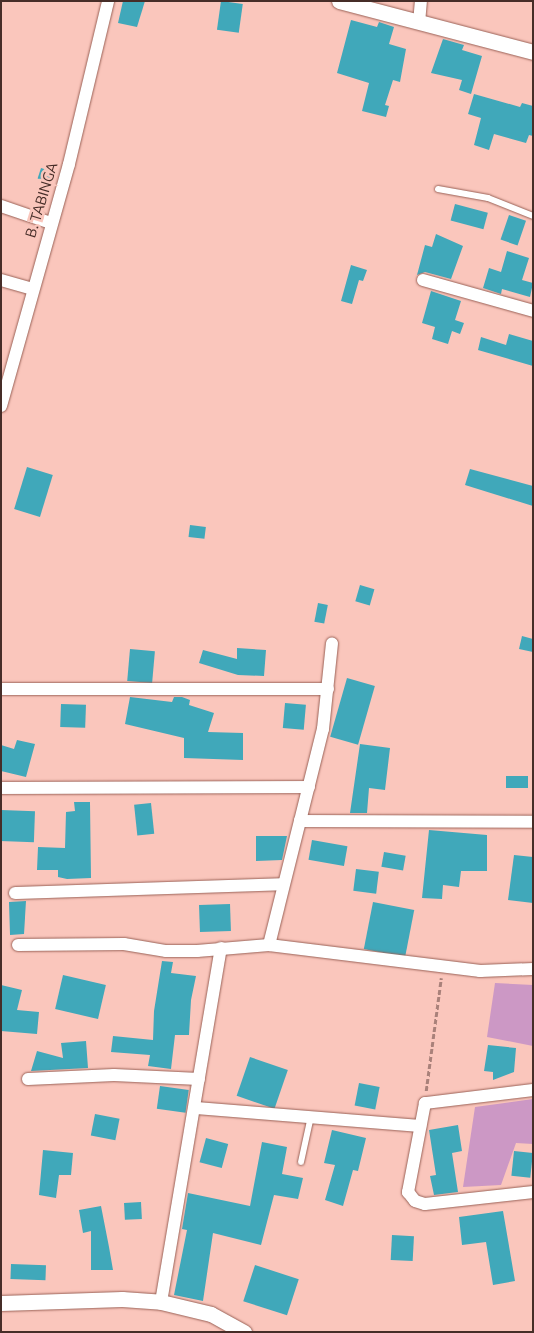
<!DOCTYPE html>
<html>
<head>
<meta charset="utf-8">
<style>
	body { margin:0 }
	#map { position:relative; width:534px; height:1333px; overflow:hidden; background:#fac6bc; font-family:Ubuntu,sans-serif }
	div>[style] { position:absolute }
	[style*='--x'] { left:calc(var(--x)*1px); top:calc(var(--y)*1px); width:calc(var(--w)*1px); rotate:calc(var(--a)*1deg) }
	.green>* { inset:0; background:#cc98c5 }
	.building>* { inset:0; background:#40a8ba; transform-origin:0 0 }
	.path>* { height:2.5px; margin-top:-1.25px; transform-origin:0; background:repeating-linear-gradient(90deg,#a9817a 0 5px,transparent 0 7.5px) }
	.roads { filter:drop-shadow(0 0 1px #9a6257) drop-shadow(0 0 1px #9a6257) }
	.service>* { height:6px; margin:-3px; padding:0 3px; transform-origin:3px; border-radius:3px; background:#fff }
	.minor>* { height:12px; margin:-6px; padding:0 6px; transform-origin:6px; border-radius:6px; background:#fff }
	.tertiary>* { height:15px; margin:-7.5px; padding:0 7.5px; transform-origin:7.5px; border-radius:7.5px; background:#fff }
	span { translate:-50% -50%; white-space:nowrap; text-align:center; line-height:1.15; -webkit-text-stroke:5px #fac6bc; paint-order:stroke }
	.street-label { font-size:15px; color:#462d28 }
	.frame { position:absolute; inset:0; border:2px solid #462d28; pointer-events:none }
</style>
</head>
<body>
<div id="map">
	<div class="green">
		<i style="clip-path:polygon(495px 983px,533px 985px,533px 1046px,487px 1037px)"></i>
		<i style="clip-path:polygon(533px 1099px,533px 1144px,516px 1143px,501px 1185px,463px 1187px,475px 1107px)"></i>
	</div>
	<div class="building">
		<i style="clip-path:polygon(123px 1px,145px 1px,137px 27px,118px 23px)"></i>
		<i style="left:221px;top:1px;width:22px;height:29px;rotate:8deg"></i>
		<i style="clip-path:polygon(351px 20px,377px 27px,379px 22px,394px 27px,389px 44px,406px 49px,400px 82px,393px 80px,385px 105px,389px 106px,386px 117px,362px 111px,369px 83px,337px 73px)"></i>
		<i style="clip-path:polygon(443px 39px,464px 45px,462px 50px,482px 56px,471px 94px,459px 90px,462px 80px,431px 73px)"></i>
		<i style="clip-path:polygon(474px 94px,520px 107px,522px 103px,533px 106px,533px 136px,529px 135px,526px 143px,494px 134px,489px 150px,474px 145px,481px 118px,468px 114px)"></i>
		<i style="left:41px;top:168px;width:13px;height:11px;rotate:18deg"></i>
		<i style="left:455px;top:204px;width:34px;height:17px;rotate:15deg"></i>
		<i style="left:509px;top:215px;width:18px;height:26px;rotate:19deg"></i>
		<i style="clip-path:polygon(436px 234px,463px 246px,451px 279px,425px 272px,417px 275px,425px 245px,432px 247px)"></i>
		<i style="clip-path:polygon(507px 251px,529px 258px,522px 280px,533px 283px,530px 297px,502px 289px,501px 294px,483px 288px,489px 268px,501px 272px)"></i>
		<i style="clip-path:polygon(351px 265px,367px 270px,363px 281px,359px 280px,352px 304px,341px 301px)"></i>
		<i style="clip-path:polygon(431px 291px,461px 301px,455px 320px,464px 323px,460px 334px,452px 331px,448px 344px,432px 339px,435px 327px,422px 323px)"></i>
		<i style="clip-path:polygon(509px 334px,533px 341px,533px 366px,478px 350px,481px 337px,506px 345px)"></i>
		<i style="left:27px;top:467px;width:27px;height:44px;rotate:17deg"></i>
		<i style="clip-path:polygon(470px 469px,533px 486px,533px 506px,465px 485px)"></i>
		<i style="left:190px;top:525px;width:16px;height:12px;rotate:7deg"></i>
		<i style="left:360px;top:585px;width:15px;height:17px;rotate:16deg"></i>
		<i style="left:318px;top:603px;width:10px;height:19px;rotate:11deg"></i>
		<i style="clip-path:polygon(522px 636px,533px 639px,533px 652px,519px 649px)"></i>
		<i style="clip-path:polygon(237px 648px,266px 650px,264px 676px,238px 675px,199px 663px,203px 650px,237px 659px)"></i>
		<i style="left:130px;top:649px;width:25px;height:32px;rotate:5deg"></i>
		<i style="left:347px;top:678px;width:29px;height:61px;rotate:16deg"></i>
		<i style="clip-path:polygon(130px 697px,172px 702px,174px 697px,182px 697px,190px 700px,189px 705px,214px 713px,208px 732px,243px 733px,243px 760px,184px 758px,184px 738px,125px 724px)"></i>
		<i style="left:285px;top:703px;width:21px;height:25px;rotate:5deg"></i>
		<i style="left:61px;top:704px;width:25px;height:23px;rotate:2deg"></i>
		<i style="clip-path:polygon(17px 740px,35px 744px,26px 777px,1px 771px,1px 745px,14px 749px)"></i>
		<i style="clip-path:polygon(360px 744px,390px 748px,385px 790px,369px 788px,367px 813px,350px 813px)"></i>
		<i style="left:506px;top:776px;width:22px;height:12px"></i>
		<i style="clip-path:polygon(74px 802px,90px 802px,91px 878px,67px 879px,58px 877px,58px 870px,37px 870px,38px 847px,65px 848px,66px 812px,75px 811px)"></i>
		<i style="left:151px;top:803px;width:31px;height:17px;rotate:84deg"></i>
		<i style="left:1px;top:810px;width:34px;height:31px;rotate:2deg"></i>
		<i style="clip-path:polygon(429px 830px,487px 835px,487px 871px,461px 871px,459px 887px,443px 885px,442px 899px,422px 898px)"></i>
		<i style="clip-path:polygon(256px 836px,287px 836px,282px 860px,256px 861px)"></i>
		<i style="left:312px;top:840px;width:36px;height:20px;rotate:10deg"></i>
		<i style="left:384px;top:852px;width:22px;height:15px;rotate:10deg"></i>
		<i style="clip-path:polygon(514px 855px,533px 857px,533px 903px,508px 900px)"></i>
		<i style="left:356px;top:869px;width:23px;height:22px;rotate:7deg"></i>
		<i style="clip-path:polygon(26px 901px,24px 934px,10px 935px,9px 902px)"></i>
		<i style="left:373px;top:902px;width:42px;height:48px;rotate:11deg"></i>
		<i style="left:230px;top:904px;width:27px;height:31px;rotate:88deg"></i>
		<i style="clip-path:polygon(162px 961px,173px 962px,171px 973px,196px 976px,191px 1000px,189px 1035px,175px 1035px,171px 1069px,148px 1066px,150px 1055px,111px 1052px,113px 1036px,153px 1040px,154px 1011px)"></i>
		<i style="left:63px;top:975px;width:44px;height:35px;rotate:13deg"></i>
		<i style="clip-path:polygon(1px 985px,22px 990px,17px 1010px,39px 1012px,37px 1034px,1px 1031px)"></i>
		<i style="clip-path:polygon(86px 1041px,88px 1068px,31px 1071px,37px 1051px,63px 1058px,61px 1043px)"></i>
		<i style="clip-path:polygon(488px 1045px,516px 1048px,514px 1072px,493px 1080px,493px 1072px,484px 1071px)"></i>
		<i style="left:250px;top:1057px;width:40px;height:41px;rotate:19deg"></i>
		<i style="left:359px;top:1083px;width:21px;height:23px;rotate:11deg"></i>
		<i style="left:160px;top:1086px;width:29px;height:23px;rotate:8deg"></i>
		<i style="left:95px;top:1114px;width:25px;height:22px;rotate:11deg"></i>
		<i style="clip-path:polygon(458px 1125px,462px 1151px,452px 1153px,458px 1192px,434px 1195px,430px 1176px,436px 1175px,429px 1130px)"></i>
		<i style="clip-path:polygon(332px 1130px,366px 1138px,358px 1171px,353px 1170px,343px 1206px,325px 1200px,335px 1165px,324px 1163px)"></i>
		<i style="left:206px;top:1138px;width:23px;height:25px;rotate:15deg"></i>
		<i style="clip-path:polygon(262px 1142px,287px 1147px,282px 1174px,303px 1178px,298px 1199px,274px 1195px,261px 1245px,213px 1233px,203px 1301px,174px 1295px,187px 1230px,182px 1229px,188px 1193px,250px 1206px)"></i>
		<i style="clip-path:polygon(43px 1150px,73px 1153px,71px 1175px,59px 1175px,56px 1198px,39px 1195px)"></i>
		<i style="left:514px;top:1151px;width:19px;height:25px;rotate:6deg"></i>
		<i style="left:141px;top:1202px;width:17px;height:17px;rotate:87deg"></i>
		<i style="clip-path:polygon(101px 1206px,109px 1247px,113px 1270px,91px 1270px,91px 1231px,83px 1233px,79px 1210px)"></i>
		<i style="clip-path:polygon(503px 1211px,515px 1281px,493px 1285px,486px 1242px,462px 1245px,459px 1217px)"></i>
		<i style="left:392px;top:1235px;width:22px;height:25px;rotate:3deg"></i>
		<i style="left:11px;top:1264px;width:35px;height:15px;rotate:2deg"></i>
		<i style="left:255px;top:1265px;width:46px;height:38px;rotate:18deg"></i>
	</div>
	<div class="path">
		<i style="--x:426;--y:1091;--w:114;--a:-82.4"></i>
	</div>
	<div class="roads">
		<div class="service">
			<i style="--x:438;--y:189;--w:51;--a:10.2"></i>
			<i style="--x:488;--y:198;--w:48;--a:21.8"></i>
			<i style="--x:301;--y:1162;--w:47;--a:-77.7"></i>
		</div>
		<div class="minor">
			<i style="--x:419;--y:23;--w:22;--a:-85"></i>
			<i style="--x:1;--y:206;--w:53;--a:18.8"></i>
			<i style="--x:1;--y:280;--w:32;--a:16"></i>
			<i style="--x:423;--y:280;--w:114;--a:15.7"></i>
			<i style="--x:1;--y:406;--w:251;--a:-74.3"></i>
			<i style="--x:69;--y:164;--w:168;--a:-76.5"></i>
			<i style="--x:1;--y:689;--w:327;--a:0"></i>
			<i style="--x:1;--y:788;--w:308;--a:-0.2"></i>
			<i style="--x:300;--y:821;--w:95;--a:-76"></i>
			<i style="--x:323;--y:729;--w:86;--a:-84"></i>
			<i style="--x:15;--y:893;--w:268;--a:-1.9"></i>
			<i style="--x:18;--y:945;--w:106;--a:-0.5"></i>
			<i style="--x:124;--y:944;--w:43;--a:9.5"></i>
			<i style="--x:166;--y:951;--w:31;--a:0"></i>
			<i style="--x:197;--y:951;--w:72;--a:-4.8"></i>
			<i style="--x:269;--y:945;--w:213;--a:7"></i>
			<i style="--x:480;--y:971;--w:53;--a:-2.2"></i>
			<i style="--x:269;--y:945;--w:128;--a:-76"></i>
			<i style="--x:300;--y:821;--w:233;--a:0.2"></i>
			<i style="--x:28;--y:1079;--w:86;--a:-2.7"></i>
			<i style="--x:114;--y:1075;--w:85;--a:2.7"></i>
			<i style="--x:533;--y:1090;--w:109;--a:173.1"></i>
			<i style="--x:425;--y:1103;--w:91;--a:100.8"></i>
			<i style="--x:408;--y:1192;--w:11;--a:52"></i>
			<i style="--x:415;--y:1201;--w:10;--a:17"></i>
			<i style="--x:425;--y:1204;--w:109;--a:-6.3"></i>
			<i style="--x:196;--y:1108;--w:225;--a:4.6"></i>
			<i style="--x:161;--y:1302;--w:359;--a:-80.4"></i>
		</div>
		<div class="tertiary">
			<i style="--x:339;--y:1;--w:201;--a:14.7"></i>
			<i style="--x:1;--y:1303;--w:121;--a:-1.9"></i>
			<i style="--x:122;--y:1299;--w:39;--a:4"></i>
			<i style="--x:161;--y:1302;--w:51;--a:13.5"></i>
			<i style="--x:211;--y:1314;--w:38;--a:29"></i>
		</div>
	</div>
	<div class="street-label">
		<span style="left:41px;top:200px;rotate:-73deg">B. TABINGA</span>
	</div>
	<div class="frame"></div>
</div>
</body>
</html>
